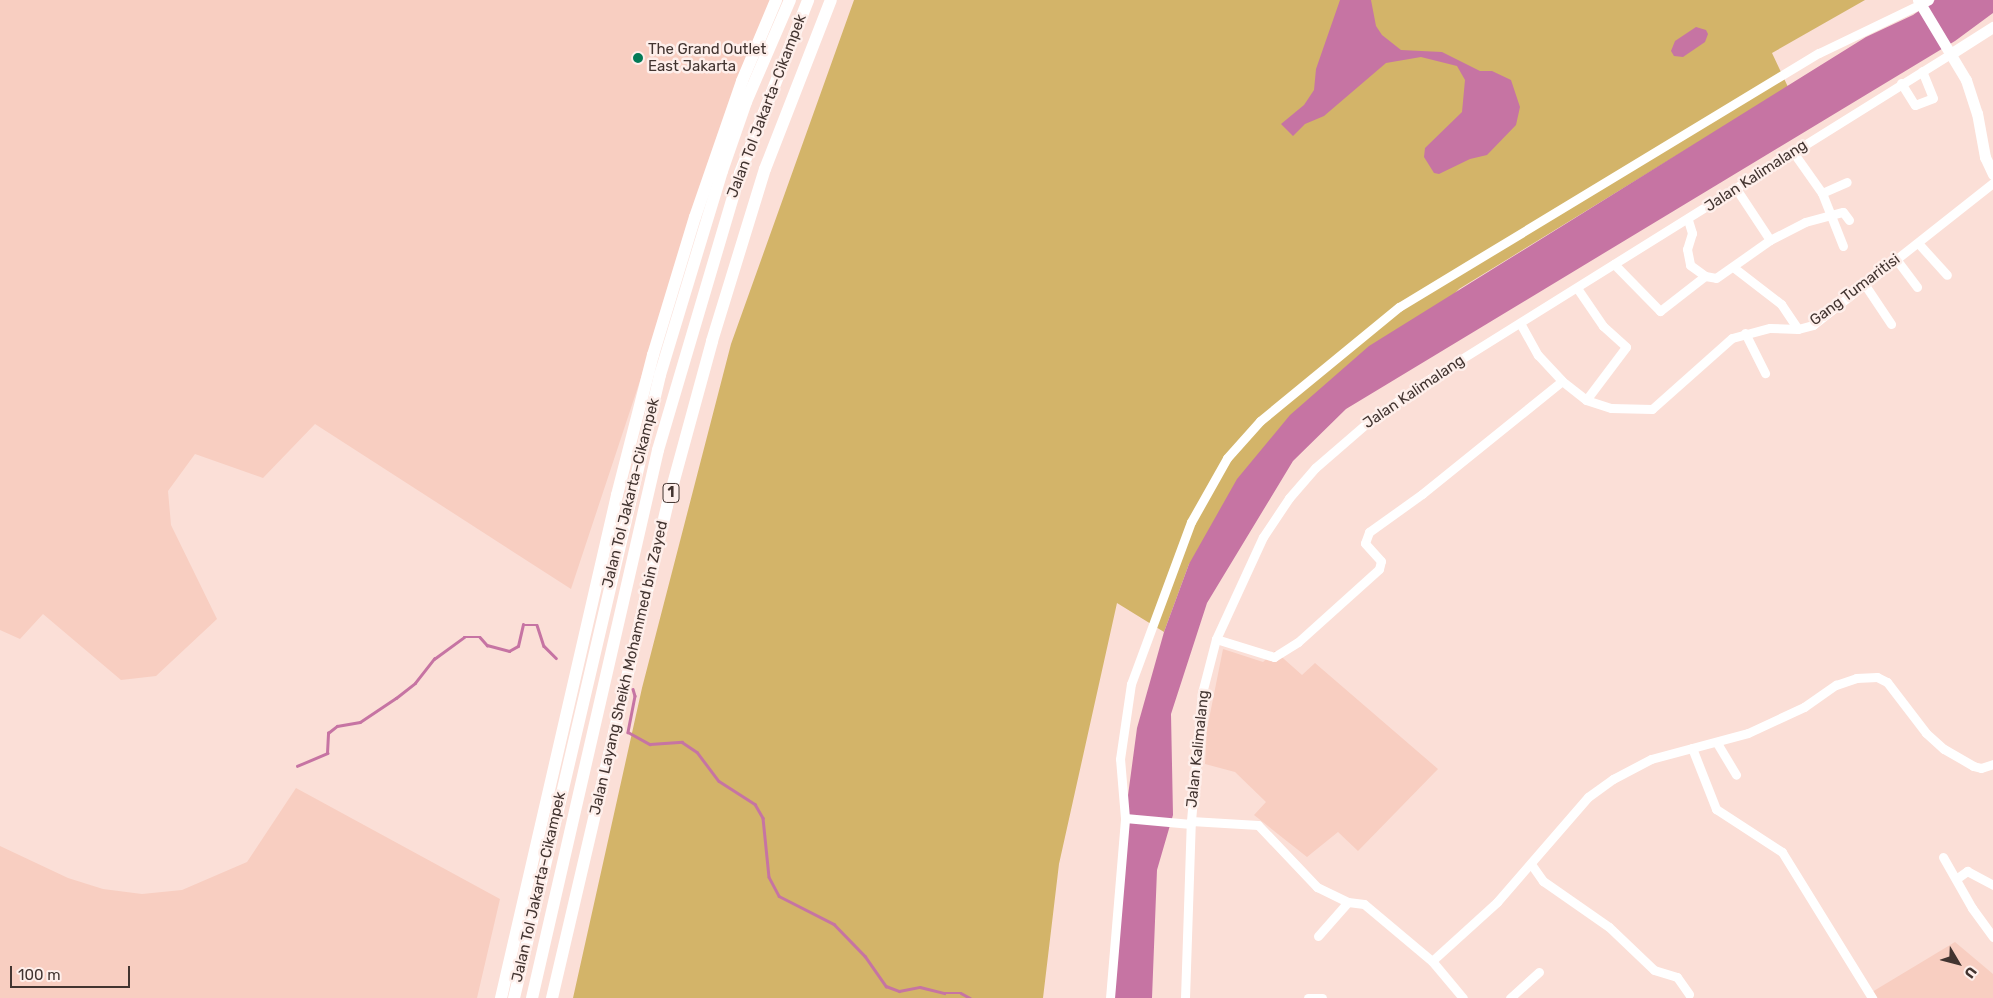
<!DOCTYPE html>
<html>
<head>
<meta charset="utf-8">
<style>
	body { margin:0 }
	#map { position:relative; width:1993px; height:998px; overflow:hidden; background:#fbdfd7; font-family:Rubik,sans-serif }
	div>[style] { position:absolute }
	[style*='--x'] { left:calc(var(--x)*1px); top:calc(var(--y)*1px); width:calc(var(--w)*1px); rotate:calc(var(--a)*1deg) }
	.built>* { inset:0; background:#f8cec1 }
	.green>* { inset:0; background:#d3b469 }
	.water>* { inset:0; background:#c674a3 }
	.stream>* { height:2.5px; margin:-1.25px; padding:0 1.25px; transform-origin:1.25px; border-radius:1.25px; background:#c674a3 }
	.minor>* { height:9px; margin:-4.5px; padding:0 4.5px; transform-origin:4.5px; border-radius:4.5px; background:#fff }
	.major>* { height:11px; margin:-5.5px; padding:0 5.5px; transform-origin:5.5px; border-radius:5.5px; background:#fff }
	.highway>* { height:12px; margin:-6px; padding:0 6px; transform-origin:6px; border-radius:6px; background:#fff }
	.dots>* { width:14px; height:14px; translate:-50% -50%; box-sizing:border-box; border:2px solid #feefeb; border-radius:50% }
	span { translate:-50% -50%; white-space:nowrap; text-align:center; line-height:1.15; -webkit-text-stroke:5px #feefeb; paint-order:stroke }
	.shield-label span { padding:1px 4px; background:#feefeb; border:1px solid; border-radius:4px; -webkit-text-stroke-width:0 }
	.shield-label { font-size:14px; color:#423430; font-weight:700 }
	.poi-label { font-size:15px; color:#423430 }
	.left { translate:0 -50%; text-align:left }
	.street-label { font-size:15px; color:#423430 }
	.north { position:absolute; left:1933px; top:938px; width:50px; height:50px; -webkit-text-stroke:4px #feefeb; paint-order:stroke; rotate:127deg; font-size:14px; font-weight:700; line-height:20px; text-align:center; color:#423430 }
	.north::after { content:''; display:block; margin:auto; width:18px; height:22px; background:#423430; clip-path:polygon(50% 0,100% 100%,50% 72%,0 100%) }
	.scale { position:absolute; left:10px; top:966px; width:120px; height:22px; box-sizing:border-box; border:2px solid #423430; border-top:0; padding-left:6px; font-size:15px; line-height:18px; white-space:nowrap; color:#423430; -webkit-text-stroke:4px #feefeb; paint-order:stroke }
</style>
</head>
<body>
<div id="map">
	<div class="built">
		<i style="clip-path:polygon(0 0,777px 0,677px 269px,571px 589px,315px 424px,263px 478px,195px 454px,168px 491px,171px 525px,217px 619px,156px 676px,121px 680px,43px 614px,20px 639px,0 630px)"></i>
		<i style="clip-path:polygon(1223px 649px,1263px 662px,1275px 651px,1302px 675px,1315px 663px,1438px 769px,1358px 851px,1338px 832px,1307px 857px,1254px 815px,1266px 802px,1235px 772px,1205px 764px,1207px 729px)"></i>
		<i style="clip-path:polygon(296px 788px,500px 899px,477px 998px,0 998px,0 846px,68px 878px,103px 889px,142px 894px,182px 890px,247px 862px)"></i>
		<i style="clip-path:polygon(1955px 942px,1993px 974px,1993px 998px,1876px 998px,1872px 992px)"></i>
	</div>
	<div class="green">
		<i style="clip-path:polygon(854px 0,1865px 0,1772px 53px,1788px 87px,1459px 289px,1189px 564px,1164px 632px,1117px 603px,1059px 864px,1043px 998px,573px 998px,642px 688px,731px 344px)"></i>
	</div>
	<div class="water">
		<i style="clip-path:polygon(1340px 0,1371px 0,1376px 26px,1382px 35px,1401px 50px,1442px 52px,1480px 71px,1492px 71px,1511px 80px,1520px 107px,1516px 125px,1487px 155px,1470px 159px,1439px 174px,1434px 173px,1424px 157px,1425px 148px,1462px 112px,1465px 80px,1457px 66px,1421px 57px,1386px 63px,1324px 116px,1305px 124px,1293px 136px,1281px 124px,1304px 105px,1314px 90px,1316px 69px)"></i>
		<i style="clip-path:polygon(1935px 0,1993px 0,1993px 13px,1955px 41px,1346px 409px,1293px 461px,1207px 603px,1171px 714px,1173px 815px,1157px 870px,1152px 998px,1110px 998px,1125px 818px,1137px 728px,1164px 632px,1189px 564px,1237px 479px,1290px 415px,1369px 346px,1866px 37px,1913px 15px)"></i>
		<i style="clip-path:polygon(1696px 27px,1706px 30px,1708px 34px,1705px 42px,1683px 57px,1674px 56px,1671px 51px,1675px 41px)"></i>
	</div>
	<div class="stream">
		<i style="--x:633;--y:689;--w:7;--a:74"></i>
		<i style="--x:635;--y:696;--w:37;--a:101"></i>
		<i style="--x:628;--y:732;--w:25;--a:29"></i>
		<i style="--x:650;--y:744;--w:32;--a:-4"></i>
		<i style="--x:682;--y:742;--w:18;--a:34"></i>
		<i style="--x:697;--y:752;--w:36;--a:53"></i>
		<i style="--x:719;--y:781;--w:43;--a:32.6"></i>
		<i style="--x:755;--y:804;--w:16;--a:60"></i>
		<i style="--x:763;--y:818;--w:59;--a:84.2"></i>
		<i style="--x:769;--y:877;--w:21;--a:62"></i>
		<i style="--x:779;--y:896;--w:62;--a:27"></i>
		<i style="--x:834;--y:924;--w:45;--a:45.9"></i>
		<i style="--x:865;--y:956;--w:37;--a:55"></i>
		<i style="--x:886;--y:986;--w:14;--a:21"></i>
		<i style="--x:899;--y:991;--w:21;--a:-11"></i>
		<i style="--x:920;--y:987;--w:25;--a:14"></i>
		<i style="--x:944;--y:993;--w:17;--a:0"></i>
		<i style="--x:961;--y:993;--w:10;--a:29"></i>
		<i style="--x:297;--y:766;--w:33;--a:-23"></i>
		<i style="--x:327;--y:753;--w:20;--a:-87"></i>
		<i style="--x:328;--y:733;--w:11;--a:-38"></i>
		<i style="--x:337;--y:726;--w:23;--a:-10"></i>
		<i style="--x:360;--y:722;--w:43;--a:-33.7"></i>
		<i style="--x:396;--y:698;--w:24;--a:-38"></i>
		<i style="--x:415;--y:683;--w:31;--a:-52"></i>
		<i style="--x:434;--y:659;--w:37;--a:-36"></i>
		<i style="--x:464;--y:637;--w:16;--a:0"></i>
		<i style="--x:480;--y:637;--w:11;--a:49"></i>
		<i style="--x:487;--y:645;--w:23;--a:15"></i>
		<i style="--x:509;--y:651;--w:10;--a:-29"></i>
		<i style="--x:518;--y:646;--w:22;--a:-77"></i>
		<i style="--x:523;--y:625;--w:14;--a:0"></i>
		<i style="--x:537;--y:625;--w:22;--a:72"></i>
		<i style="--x:544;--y:646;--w:17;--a:45"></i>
	</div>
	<div class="minor">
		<i style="--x:1901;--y:83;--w:26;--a:58"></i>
		<i style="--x:1915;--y:105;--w:19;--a:-21"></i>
		<i style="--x:1933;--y:98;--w:29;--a:-112"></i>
		<i style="--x:1793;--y:152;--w:50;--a:54.7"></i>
		<i style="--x:1822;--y:193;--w:57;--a:68.4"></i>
		<i style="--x:1737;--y:190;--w:60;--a:56.6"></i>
		<i style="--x:1822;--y:193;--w:27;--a:-24"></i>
		<i style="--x:1688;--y:220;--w:14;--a:73"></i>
		<i style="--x:1692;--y:233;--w:17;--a:107"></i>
		<i style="--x:1687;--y:249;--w:16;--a:79"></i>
		<i style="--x:1690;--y:265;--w:19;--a:36"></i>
		<i style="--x:1705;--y:276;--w:11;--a:10"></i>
		<i style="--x:1716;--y:278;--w:66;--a:-35.1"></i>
		<i style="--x:1770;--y:240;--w:39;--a:-27"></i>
		<i style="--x:1805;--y:222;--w:39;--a:-15"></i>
		<i style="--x:1843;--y:212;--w:10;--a:53"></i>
		<i style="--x:1918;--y:243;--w:43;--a:47.8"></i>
		<i style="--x:1896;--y:259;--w:35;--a:53"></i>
		<i style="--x:1614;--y:264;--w:66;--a:45.6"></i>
		<i style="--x:1660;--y:311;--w:57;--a:-37.9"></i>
		<i style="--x:1733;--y:267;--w:61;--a:37.6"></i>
		<i style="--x:1781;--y:304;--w:30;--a:56"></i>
		<i style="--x:1865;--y:285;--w:47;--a:56.3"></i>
		<i style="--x:1577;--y:288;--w:46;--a:55.6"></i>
		<i style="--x:1603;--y:326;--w:31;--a:42"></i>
		<i style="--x:1626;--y:347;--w:66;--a:127"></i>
		<i style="--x:1520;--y:323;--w:37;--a:61"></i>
		<i style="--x:1538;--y:355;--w:35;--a:47"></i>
		<i style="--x:1562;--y:381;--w:31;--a:38"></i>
		<i style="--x:1586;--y:400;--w:26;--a:18"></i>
		<i style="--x:1611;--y:408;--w:41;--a:1.4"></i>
		<i style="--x:1652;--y:409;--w:107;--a:-41.6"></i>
		<i style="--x:1732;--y:338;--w:39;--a:-15"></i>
		<i style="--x:1770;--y:328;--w:28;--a:2"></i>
		<i style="--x:1798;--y:329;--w:16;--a:-15"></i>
		<i style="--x:1813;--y:325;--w:229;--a:-38.3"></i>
		<i style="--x:1745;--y:333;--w:45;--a:63.4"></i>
		<i style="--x:1216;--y:639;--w:61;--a:17.2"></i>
		<i style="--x:1274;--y:657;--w:28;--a:-32"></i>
		<i style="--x:1298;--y:642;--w:109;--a:-42"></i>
		<i style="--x:1379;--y:569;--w:8;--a:-76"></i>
		<i style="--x:1381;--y:561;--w:24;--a:-132"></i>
		<i style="--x:1365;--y:543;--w:12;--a:-70"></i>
		<i style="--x:1369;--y:532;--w:65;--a:-35.6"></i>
		<i style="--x:1422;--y:494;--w:180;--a:-38.9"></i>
		<i style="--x:1717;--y:743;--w:37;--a:59"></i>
		<i style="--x:1692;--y:748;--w:66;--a:68.5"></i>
		<i style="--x:1716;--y:809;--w:79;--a:33.1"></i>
		<i style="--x:1782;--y:852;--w:172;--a:58.3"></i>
		<i style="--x:1125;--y:818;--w:66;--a:5.2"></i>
		<i style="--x:1191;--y:821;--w:67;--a:3.4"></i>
		<i style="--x:1258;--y:825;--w:86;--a:46.4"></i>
		<i style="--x:1317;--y:887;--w:34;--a:26"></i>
		<i style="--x:1348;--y:902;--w:16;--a:7"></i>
		<i style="--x:1364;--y:904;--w:89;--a:40"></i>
		<i style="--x:1432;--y:961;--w:48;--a:50"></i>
		<i style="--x:1943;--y:857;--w:59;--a:60.4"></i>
		<i style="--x:1972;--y:908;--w:36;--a:54"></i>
		<i style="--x:1531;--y:864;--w:21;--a:55"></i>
		<i style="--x:1543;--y:881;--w:80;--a:34.9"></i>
		<i style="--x:1609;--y:927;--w:62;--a:43.7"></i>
		<i style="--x:1654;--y:970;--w:24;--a:17"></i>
		<i style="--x:1677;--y:977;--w:21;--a:55"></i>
		<i style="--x:1956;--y:879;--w:14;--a:-36"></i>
		<i style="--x:1967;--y:871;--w:30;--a:28"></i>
		<i style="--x:1318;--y:936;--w:45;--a:-48.6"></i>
		<i style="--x:1432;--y:961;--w:88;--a:-42.2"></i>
		<i style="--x:1497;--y:902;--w:139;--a:-49.1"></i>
		<i style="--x:1588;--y:797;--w:31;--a:-36"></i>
		<i style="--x:1613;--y:779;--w:43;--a:-27.8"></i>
		<i style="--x:1651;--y:759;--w:100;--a:-15"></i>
		<i style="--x:1748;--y:733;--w:62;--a:-24.9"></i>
		<i style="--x:1804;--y:707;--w:39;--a:-35"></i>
		<i style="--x:1836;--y:685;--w:21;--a:-19"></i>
		<i style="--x:1856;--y:678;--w:21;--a:-3"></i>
		<i style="--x:1877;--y:677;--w:11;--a:27"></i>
		<i style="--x:1887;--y:682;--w:64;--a:52.6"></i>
		<i style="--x:1926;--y:733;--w:24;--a:42"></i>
		<i style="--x:1944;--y:749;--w:34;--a:30"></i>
		<i style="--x:1973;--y:766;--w:8;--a:14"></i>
		<i style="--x:1981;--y:768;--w:13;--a:-18"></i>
		<i style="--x:1110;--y:998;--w:181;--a:-85.2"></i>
		<i style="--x:1125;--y:818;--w:59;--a:-94.8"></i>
		<i style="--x:1120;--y:759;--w:76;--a:-81.7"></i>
		<i style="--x:1131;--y:684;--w:173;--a:-69.7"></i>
		<i style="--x:1191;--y:522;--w:73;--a:-60.6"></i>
		<i style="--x:1227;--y:458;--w:50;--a:-48.3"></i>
		<i style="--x:1260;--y:421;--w:180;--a:-39.4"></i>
		<i style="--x:1399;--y:307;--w:491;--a:-31.2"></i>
		<i style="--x:1819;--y:53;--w:122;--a:-25.7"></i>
		<i style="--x:1185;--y:998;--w:177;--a:-88.1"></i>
		<i style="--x:1191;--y:821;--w:128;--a:-85.1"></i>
		<i style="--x:1202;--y:693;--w:56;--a:-75.5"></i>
		<i style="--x:1216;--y:639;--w:112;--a:-65.3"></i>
		<i style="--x:1263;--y:537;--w:47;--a:-56.3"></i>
		<i style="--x:1289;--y:498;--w:40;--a:-49"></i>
		<i style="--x:1315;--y:468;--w:69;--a:-40.9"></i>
		<i style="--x:1367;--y:423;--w:69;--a:-35.5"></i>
		<i style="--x:1423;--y:383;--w:623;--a:-31.96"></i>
		<i style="--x:1308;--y:998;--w:14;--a:0"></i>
		<i style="--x:1510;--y:998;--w:39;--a:-42"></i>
	</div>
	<div class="major">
		<i style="--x:1918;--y:0;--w:93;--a:59"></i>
		<i style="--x:1966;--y:80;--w:35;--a:72"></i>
		<i style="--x:1977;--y:113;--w:45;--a:79.7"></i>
		<i style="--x:1985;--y:157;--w:19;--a:65"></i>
		<i style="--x:1952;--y:53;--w:49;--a:-32.4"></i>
	</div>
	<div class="highway">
		<i style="--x:501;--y:998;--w:516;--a:-77.01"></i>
		<i style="--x:617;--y:495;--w:145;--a:-75.6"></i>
		<i style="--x:653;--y:355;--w:144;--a:-73.1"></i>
		<i style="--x:695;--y:217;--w:144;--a:-70.9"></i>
		<i style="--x:742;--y:81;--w:88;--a:-67.2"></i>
		<i style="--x:514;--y:998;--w:640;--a:-76.81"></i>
		<i style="--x:660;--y:375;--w:213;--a:-73.1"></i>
		<i style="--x:722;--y:171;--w:73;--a:-70.8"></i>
		<i style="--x:746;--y:102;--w:111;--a:-66.7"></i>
		<i style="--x:532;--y:998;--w:562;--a:-77.05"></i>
		<i style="--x:658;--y:450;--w:289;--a:-73.5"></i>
		<i style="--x:740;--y:173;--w:186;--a:-68.5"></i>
		<i style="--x:552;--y:998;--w:505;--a:-76.84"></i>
		<i style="--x:667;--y:506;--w:171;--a:-74.7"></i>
		<i style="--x:712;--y:341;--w:180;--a:-72.9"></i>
		<i style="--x:765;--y:169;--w:181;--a:-68.7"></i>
	</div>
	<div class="dots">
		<i style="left:638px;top:58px;background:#037a56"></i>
	</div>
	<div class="shield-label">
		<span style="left:671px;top:493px">1</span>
	</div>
	<div class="poi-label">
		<span class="left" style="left:648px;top:58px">The Grand Outlet<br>East Jakarta</span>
	</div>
	<div class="street-label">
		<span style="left:767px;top:106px;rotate:-69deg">Jalan Tol Jakarta–Cikampek</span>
		<span style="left:1756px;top:176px;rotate:-33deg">Jalan Kalimalang</span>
		<span style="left:1855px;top:290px;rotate:-37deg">Gang Tumaritisi</span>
		<span style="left:1414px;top:392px;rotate:-34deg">Jalan Kalimalang</span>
		<span style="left:631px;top:493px;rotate:-76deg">Jalan Tol Jakarta–Cikampek</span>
		<span style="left:629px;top:668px;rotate:-77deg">Jalan Layang Sheikh Mohammed bin Zayed</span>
		<span style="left:1198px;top:749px;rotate:-84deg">Jalan Kalimalang</span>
		<span style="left:539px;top:887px;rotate:-77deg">Jalan Tol Jakarta–Cikampek</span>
	</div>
	<div class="north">U</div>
	<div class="scale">100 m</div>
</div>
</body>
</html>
